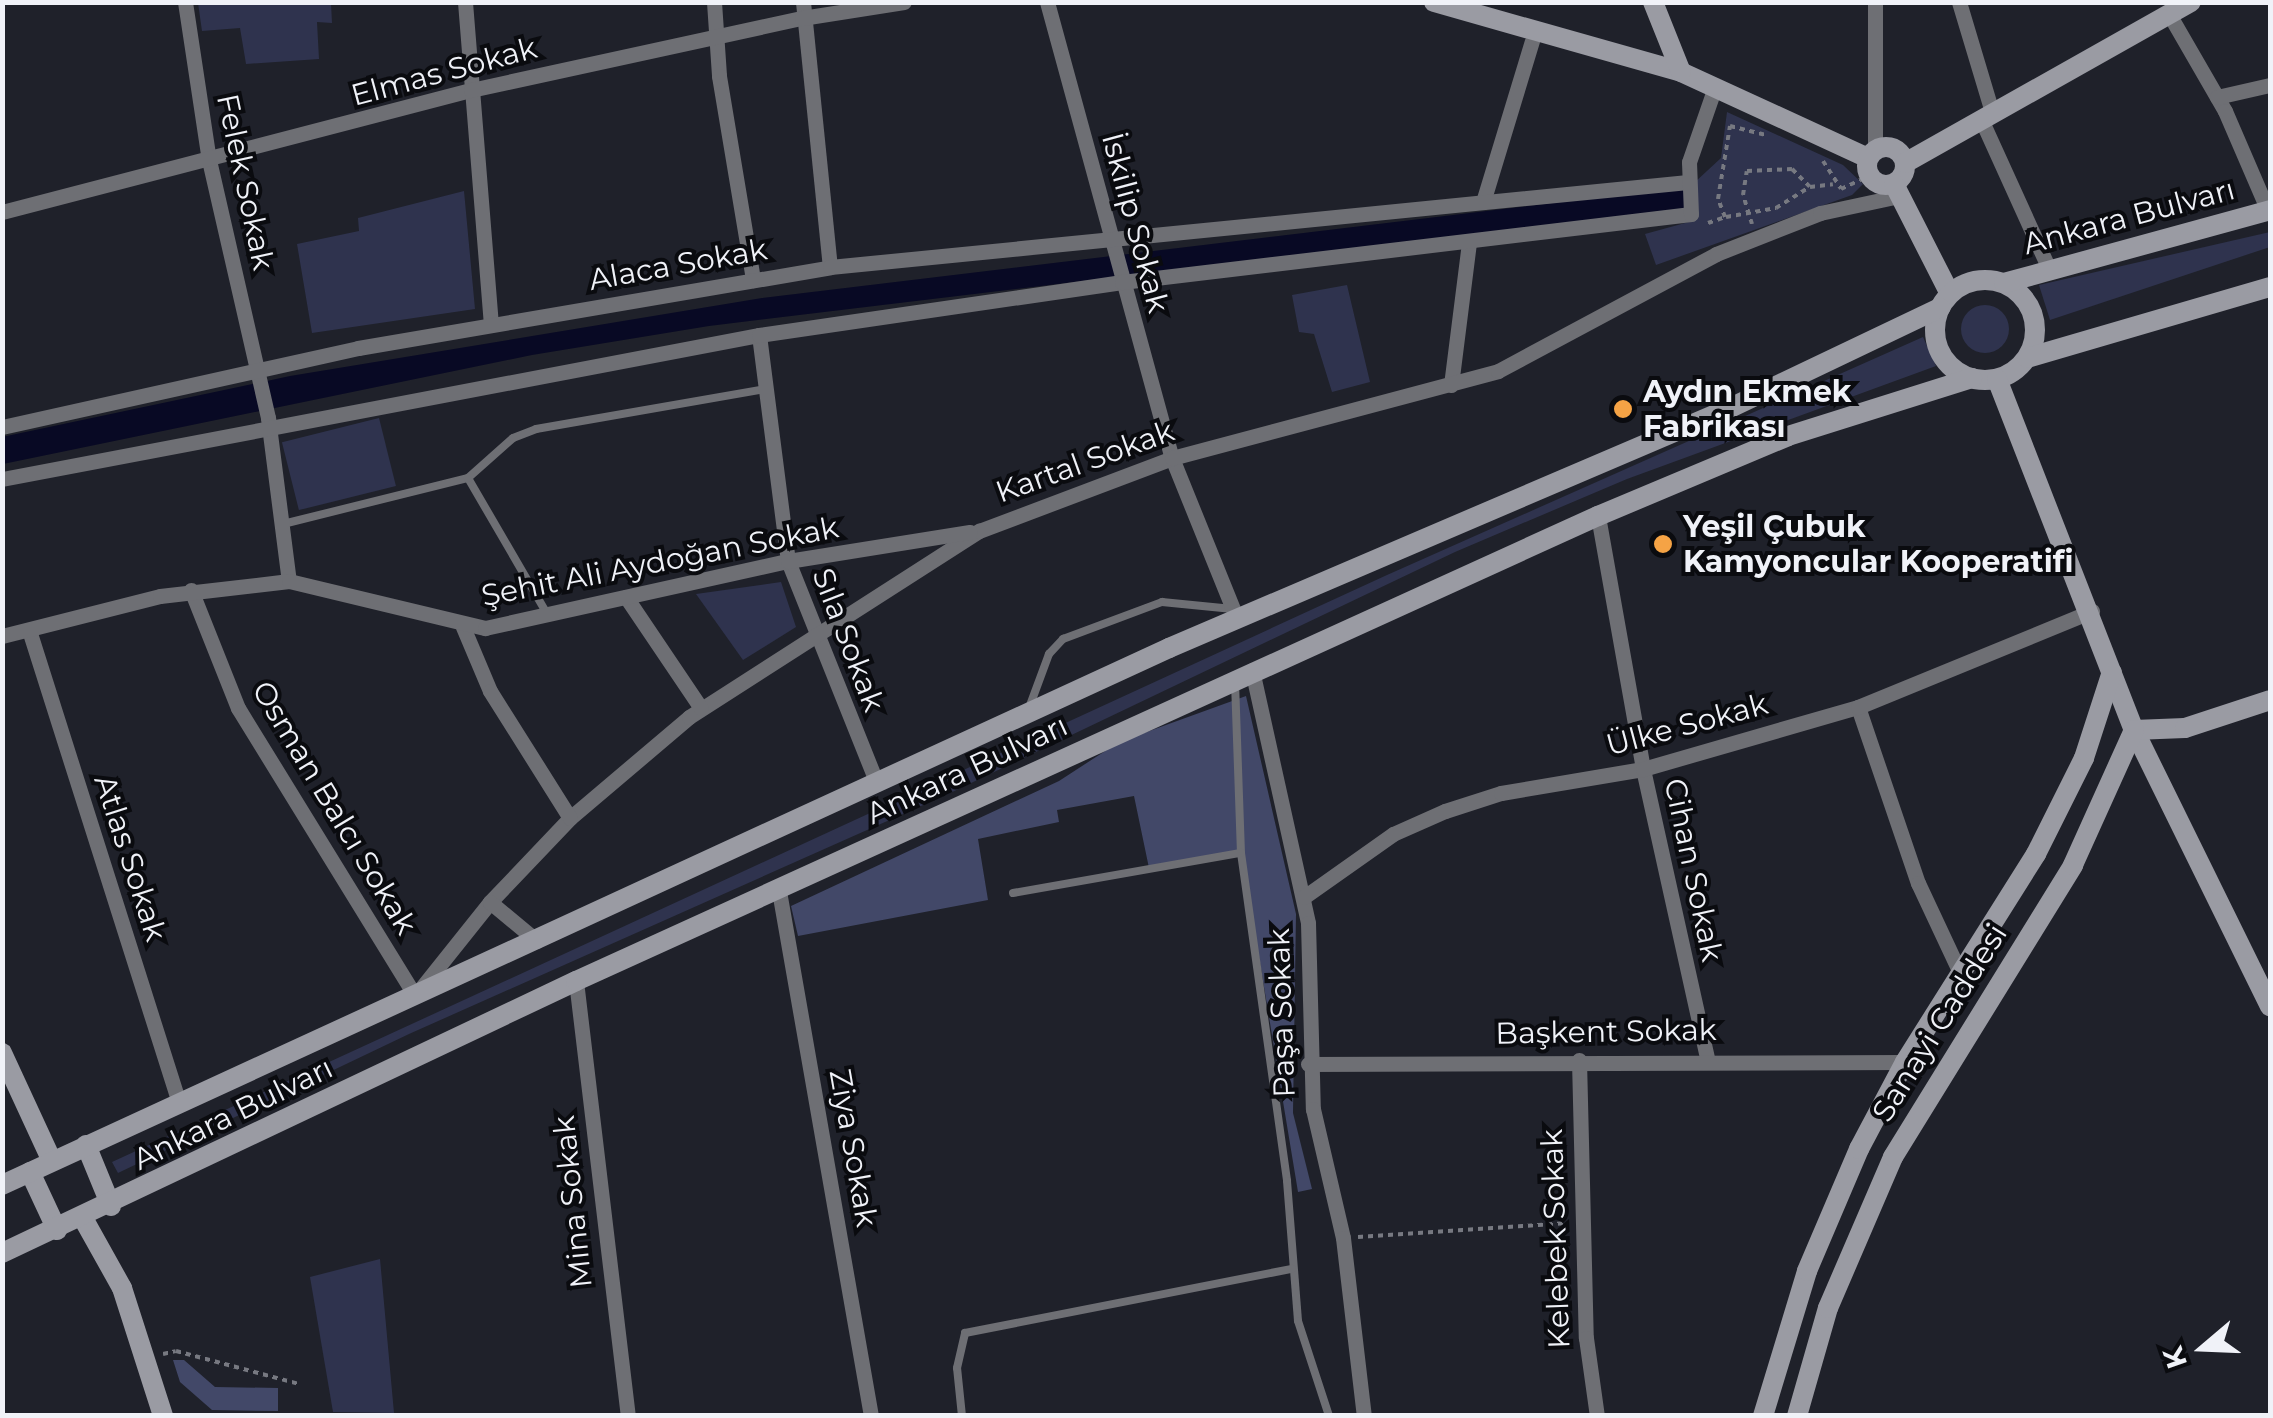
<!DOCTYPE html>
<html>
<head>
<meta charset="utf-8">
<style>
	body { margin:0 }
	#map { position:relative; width:2273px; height:1418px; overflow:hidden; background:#1f212a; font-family:Montserrat,sans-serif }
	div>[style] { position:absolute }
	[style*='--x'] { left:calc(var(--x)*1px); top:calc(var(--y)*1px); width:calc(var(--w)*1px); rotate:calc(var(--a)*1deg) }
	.green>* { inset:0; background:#2f334e; transform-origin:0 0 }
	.round { border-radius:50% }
	.forest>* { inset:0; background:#424868 }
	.water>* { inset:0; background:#080924 }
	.path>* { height:4px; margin-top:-2px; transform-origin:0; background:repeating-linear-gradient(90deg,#777981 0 5px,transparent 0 10px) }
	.lane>* { height:8px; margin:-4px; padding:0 4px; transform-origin:4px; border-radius:4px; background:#6e6f74 }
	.street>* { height:15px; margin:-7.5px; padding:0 7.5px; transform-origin:7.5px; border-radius:7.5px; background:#6e6f74 }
	.secondary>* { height:20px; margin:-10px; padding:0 10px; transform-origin:10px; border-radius:10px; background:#9a9ba3 }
	.secondary>.ring { margin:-10px; padding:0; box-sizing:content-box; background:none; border:20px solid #9a9ba3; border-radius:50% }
	.dots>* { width:28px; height:28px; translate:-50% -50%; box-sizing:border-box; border:5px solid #0a0b0f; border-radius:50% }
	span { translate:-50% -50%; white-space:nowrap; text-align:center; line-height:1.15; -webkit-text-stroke:8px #0a0b0f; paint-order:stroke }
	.street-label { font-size:30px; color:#f0f2f8 }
	.poi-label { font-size:30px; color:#f0f2f8; font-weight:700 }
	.left { translate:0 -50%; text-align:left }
	.frame { position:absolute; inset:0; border:5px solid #f0f2f8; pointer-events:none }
	.north { position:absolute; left:2153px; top:1298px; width:100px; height:100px; -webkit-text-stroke:8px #0a0b0f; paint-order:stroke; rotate:251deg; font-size:28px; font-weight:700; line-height:40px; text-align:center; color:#f0f2f8 }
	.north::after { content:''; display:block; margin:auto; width:35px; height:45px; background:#f0f2f8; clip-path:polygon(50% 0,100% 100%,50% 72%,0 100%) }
</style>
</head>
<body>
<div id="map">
	<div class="green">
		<i style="clip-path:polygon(198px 3px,331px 3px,332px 23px,317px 22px,319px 59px,246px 64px,240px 28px,202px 31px)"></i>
		<i style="clip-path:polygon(1727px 112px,1843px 165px,1863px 184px,1852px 195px,1656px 265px,1645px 234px,1696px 220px,1694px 183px,1721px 158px)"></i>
		<i style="clip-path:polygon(464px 191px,475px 309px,312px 333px,297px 244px,359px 231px,358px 218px)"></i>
		<i style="clip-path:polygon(2270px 232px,2270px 247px,2050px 320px,2039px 285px)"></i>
		<i style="clip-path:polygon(1347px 285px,1370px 382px,1332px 392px,1314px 334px,1299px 332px,1292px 295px)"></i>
		<i class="round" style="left:1961px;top:305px;width:48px;height:48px"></i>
		<i style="clip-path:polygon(1923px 337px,1936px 366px,1627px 479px,1455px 552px,948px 794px,409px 1034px,118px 1173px,112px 1162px,1387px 575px)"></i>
		<i style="left:379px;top:418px;width:70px;height:100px;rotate:76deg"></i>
		<i style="clip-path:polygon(781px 582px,796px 627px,743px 660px,696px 594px)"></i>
		<i style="clip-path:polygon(380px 1259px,394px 1413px,333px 1412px,310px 1277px)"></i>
	</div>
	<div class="forest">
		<i style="clip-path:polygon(1246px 696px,1296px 914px,1293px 1113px,1312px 1189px,1298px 1192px,1242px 854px,1149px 868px,1134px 796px,1057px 810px,1059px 822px,978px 839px,988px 900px,798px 936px,791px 906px,1059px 781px,1119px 742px)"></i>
		<i style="clip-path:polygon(173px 1360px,184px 1360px,215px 1387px,278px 1388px,278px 1411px,212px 1410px,180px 1382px)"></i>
	</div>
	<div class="water">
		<i style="clip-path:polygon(1686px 187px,1687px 208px,709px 326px,532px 355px,3px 464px,2px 437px,290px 376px,762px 298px)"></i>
	</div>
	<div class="path">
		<i style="--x:1823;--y:161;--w:33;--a:57"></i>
		<i style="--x:1841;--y:189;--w:26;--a:-25"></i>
		<i style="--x:1726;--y:217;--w:51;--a:-10.2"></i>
		<i style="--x:1776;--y:208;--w:40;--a:-32"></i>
		<i style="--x:1810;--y:187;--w:23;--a:-7"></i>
		<i style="--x:1708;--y:223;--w:18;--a:-19"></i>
		<i style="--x:1725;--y:217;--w:19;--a:-111"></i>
		<i style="--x:1718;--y:199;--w:74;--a:-80.7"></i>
		<i style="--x:1730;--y:126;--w:36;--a:14"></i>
		<i style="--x:1752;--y:224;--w:30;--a:-107"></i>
		<i style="--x:1743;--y:195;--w:24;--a:-81"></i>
		<i style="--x:1747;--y:171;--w:45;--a:-2.5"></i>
		<i style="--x:1792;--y:169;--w:25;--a:45"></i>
		<i style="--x:1358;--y:1237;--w:210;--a:-3.8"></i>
		<i style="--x:163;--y:1354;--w:13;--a:-13"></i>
		<i style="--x:176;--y:1351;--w:127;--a:15"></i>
	</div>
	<div class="lane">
		<i style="--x:468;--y:478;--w:157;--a:59.8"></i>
		<i style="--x:283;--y:524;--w:191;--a:-14"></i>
		<i style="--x:468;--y:478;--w:60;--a:-41.6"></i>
		<i style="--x:513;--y:438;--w:25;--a:-21"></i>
		<i style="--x:536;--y:429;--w:233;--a:-9.9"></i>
		<i style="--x:1235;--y:682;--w:171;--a:88"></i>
		<i style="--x:1241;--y:853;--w:331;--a:82"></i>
		<i style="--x:1287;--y:1181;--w:140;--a:85.5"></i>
		<i style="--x:1298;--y:1321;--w:100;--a:71.9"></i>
		<i style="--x:1029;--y:708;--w:58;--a:-69.7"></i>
		<i style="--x:1049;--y:654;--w:21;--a:-47"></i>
		<i style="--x:1063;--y:639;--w:106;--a:-20.5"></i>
		<i style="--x:1162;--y:602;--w:71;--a:5.6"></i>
		<i style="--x:1013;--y:893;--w:231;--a:-10"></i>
		<i style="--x:962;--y:1416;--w:48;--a:-95.9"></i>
		<i style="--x:957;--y:1368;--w:36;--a:-77"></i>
		<i style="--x:965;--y:1333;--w:333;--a:-11.1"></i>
	</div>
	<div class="street">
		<i style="--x:185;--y:2;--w:160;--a:81.4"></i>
		<i style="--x:209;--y:160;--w:265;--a:77.1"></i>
		<i style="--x:268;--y:418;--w:164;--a:82.7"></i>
		<i style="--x:465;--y:2;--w:323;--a:85.4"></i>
		<i style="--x:714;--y:2;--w:74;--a:86.1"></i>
		<i style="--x:719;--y:76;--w:207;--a:80.5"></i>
		<i style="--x:803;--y:2;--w:266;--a:84.2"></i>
		<i style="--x:1047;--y:2;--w:473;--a:74.7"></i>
		<i style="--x:1172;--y:458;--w:163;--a:68"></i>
		<i style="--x:1959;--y:2;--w:115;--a:73.3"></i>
		<i style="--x:2169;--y:14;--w:112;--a:60"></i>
		<i style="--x:2225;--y:111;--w:109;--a:66.7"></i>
		<i style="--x:2217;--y:97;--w:54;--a:-12.8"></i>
		<i style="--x:1981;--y:119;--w:165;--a:65.6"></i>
		<i style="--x:1875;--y:150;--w:148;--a:-90"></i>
		<i style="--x:1483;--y:202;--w:179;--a:-73.1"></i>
		<i style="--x:2;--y:212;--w:485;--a:-14.6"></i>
		<i style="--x:471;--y:90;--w:339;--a:-12.3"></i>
		<i style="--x:802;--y:18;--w:103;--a:-8.9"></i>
		<i style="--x:759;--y:335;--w:228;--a:82.7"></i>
		<i style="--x:788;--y:561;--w:240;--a:68.2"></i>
		<i style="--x:1451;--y:385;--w:143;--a:-82.8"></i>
		<i style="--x:2;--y:427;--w:365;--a:-12.5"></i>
		<i style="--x:358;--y:348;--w:479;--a:-9.7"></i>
		<i style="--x:830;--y:267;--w:862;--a:-5.66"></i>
		<i style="--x:2;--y:479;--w:771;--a:-10.77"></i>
		<i style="--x:759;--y:335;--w:367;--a:-8.3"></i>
		<i style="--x:1122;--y:282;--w:573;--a:-6.81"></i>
		<i style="--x:1691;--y:214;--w:52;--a:-92.2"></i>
		<i style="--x:1689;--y:162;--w:79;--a:-70.9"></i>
		<i style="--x:1598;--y:516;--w:257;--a:79.9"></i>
		<i style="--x:1643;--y:769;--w:296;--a:77.5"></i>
		<i style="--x:191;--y:590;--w:127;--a:68.3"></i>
		<i style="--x:238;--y:708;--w:338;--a:58.4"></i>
		<i style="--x:415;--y:996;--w:120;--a:-51.4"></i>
		<i style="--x:490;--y:902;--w:116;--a:-46.4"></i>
		<i style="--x:570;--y:818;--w:156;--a:-40.3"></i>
		<i style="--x:689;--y:717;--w:345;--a:-32.7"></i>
		<i style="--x:979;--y:531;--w:206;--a:-20.7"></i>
		<i style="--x:1172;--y:458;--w:337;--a:-14.9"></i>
		<i style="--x:1498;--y:371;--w:247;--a:-28.2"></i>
		<i style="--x:1716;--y:254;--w:112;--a:-21.5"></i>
		<i style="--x:1820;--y:213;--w:81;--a:-12.1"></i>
		<i style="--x:626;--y:597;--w:134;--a:56"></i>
		<i style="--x:463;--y:627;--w:69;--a:67.1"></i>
		<i style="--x:490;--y:691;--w:150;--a:57.8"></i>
		<i style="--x:29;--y:630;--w:495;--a:72.4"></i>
		<i style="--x:2;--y:636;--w:163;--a:-14.2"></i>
		<i style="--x:160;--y:596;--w:130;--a:-6.6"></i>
		<i style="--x:289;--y:581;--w:202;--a:13.5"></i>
		<i style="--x:485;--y:628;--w:310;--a:-12.5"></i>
		<i style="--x:788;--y:561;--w:184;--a:-9.1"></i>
		<i style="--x:1252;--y:670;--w:259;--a:77.5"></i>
		<i style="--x:1308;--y:923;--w:186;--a:88.5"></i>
		<i style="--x:1313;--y:1109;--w:132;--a:76.9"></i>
		<i style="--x:1343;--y:1238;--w:179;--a:83.3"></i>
		<i style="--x:1858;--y:707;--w:186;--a:71.2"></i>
		<i style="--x:1918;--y:883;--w:102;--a:64.9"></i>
		<i style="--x:779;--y:891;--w:533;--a:80.06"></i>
		<i style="--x:1304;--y:897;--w:109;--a:-35.3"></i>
		<i style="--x:1393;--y:834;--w:57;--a:-23.9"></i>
		<i style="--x:1445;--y:811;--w:59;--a:-17.8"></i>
		<i style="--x:1501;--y:793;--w:144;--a:-9.6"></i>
		<i style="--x:1643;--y:769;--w:224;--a:-16.1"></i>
		<i style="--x:1858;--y:707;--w:253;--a:-22.3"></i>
		<i style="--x:490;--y:902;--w:61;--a:39.7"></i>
		<i style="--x:576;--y:981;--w:438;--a:83.2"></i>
		<i style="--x:1579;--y:1060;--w:278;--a:88.6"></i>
		<i style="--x:1586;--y:1338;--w:79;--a:82"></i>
		<i style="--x:1308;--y:1064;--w:597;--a:-0.19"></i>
	</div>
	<div class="secondary">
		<i style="--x:1434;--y:2;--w:257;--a:15.8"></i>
		<i style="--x:1681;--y:72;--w:206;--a:24.7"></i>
		<i style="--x:1653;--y:2;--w:75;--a:68.2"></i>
		<i class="ring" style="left:1867px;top:147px;width:18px;height:18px"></i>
		<i style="--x:1905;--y:163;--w:328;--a:-29.4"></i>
		<i style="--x:1894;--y:184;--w:123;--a:63"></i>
		<i class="ring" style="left:1935px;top:280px;width:80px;height:80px"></i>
		<i style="--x:2004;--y:283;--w:276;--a:-15.3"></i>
		<i style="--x:2027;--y:358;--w:253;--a:-16.3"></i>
		<i style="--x:1997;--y:379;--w:377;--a:68.7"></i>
		<i style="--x:2134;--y:730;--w:308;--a:63.8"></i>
		<i style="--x:2134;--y:730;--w:51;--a:-2.2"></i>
		<i style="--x:2185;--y:728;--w:89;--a:-18.2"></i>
		<i style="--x:2;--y:1053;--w:119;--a:65.2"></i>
		<i style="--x:86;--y:1145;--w:66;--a:67.7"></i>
		<i style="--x:30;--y:1172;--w:64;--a:65"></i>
		<i style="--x:2;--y:1185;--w:1285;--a:-24.71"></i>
		<i style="--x:1169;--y:648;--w:608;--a:-23.15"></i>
		<i style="--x:1728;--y:409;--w:235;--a:-25.5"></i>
		<i style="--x:84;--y:1220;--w:78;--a:60.8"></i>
		<i style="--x:122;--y:1288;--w:134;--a:72.2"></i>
		<i style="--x:2;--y:1253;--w:635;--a:-25.35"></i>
		<i style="--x:576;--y:981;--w:1123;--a:-24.47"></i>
		<i style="--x:1598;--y:516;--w:206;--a:-22.8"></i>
		<i style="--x:1788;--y:436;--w:193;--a:-17.5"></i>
		<i style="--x:1763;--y:1416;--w:152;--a:-73.1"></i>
		<i style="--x:1807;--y:1271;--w:133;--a:-66.9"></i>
		<i style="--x:1859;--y:1149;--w:98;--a:-62.1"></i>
		<i style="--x:1905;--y:1062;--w:246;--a:-57.8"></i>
		<i style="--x:2036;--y:854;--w:107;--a:-63.4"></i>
		<i style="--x:2084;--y:758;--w:90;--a:-72"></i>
		<i style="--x:1797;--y:1416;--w:112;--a:-74"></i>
		<i style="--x:1828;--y:1308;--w:164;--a:-66.7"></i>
		<i style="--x:1893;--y:1157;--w:343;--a:-58.3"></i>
		<i style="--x:2073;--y:865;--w:148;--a:-65.7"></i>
	</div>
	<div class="dots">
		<i style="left:1623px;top:409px;background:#f5a345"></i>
		<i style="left:1663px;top:544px;background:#f5a345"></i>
	</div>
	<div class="street-label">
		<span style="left:444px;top:72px;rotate:-15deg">Elmas Sokak</span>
		<span style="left:245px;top:182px;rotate:78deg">Felek Sokak</span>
		<span style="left:2129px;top:217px;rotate:-15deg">Ankara Bulvarı</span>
		<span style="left:1135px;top:223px;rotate:75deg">İskilip Sokak</span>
		<span style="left:678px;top:265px;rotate:-10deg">Alaca Sokak</span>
		<span style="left:1085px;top:462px;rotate:-20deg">Kartal Sokak</span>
		<span style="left:660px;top:562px;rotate:-11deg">Şehit Ali Aydoğan Sokak</span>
		<span style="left:848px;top:640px;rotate:69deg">Sıla Sokak</span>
		<span style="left:1687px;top:725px;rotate:-15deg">Ülke Sokak</span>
		<span style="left:967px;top:770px;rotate:-25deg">Ankara Bulvarı</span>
		<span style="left:334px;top:808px;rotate:59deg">Osman Balcı Sokak</span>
		<span style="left:130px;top:858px;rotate:72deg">Atlas Sokak</span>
		<span style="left:1693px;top:870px;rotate:78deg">Cihan Sokak</span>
		<span style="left:1282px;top:1013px;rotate:-92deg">Paşa Sokak</span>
		<span style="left:1940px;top:1023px;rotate:-58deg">Sanayi Caddesi</span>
		<span style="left:1606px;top:1032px;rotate:-1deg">Başkent Sokak</span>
		<span style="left:233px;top:1114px;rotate:-26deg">Ankara Bulvarı</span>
		<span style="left:853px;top:1148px;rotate:80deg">Ziya Sokak</span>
		<span style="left:573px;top:1202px;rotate:-96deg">Mina Sokak</span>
		<span style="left:1556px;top:1239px;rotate:-92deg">Kelebek Sokak</span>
	</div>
	<div class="poi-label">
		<span class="left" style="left:1643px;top:409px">Aydın Ekmek<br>Fabrikası</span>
		<span class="left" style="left:1683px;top:544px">Yeşil Çubuk<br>Kamyoncular Kooperatifi</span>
	</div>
	<div class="frame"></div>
	<div class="north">K</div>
</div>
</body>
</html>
